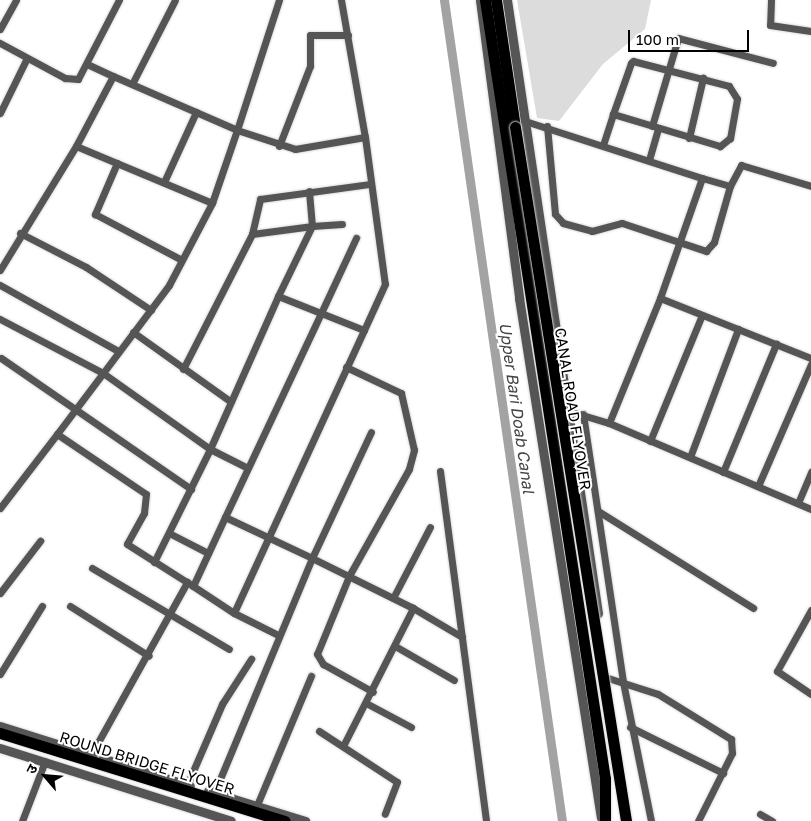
<!DOCTYPE html>
<html>
<head>
<meta charset="utf-8">
<style>
	body { margin:0 }
	#map { position:relative; width:811px; height:821px; overflow:hidden; background:#fff; font-family:"Golos Text","Noto Sans Devanagari",sans-serif }
	div>[style] { position:absolute }
	[style*='--x'] { left:calc(var(--x)*1px); top:calc(var(--y)*1px); width:calc(var(--w)*1px); rotate:calc(var(--a)*1deg) }
	.green>* { inset:0; background:#dcdcdc }
	.canal>* { height:9px; margin:-4.5px; padding:0 4.5px; transform-origin:4.5px; border-radius:4.5px; background:#a3a3a3 }
	.roads { filter:drop-shadow(0 0 1px #dbdbdb) drop-shadow(0 0 1px #dbdbdb) }
	.minor>* { height:7px; margin:-3.5px; padding:0 3.5px; transform-origin:3.5px; border-radius:3.5px; background:#555 }
	.tertiary>* { height:9px; margin:-4.5px; padding:0 4.5px; transform-origin:4.5px; border-radius:4.5px; background:#555 }
	.primary>* { height:11px; margin:-5.5px; padding:0 5.5px; transform-origin:5.5px; border-radius:5.5px; background:#000 }
	.bridges { filter:drop-shadow(0 0 1px #dbdbdb) drop-shadow(0 0 1px #dbdbdb) }
	.primary-bridge>* { height:11px; margin:-5.5px; padding:0 5.5px; transform-origin:5.5px; border-radius:5.5px; background:#000 }
	span { translate:-50% -50%; white-space:nowrap; text-align:center; line-height:1.15; -webkit-text-stroke:4px #fff; paint-order:stroke }
	.street-label { font-size:15px; color:#000 }
	.water-label { font-size:16px; color:#444; font-style:italic }
	.north { position:absolute; left:20px; top:751px; width:50px; height:50px; -webkit-text-stroke:4px #fff; paint-order:stroke; rotate:297deg; font-size:14px; font-weight:700; line-height:20px; text-align:center; color:#000 }
	.north::after { content:''; display:block; margin:auto; width:18px; height:22px; background:#000; clip-path:polygon(50% 0,100% 100%,50% 72%,0 100%) }
	.scale { position:absolute; left:628px; top:30px; width:121px; height:22px; box-sizing:border-box; border:2px solid #000; border-top:0; padding-left:6px; font-size:15px; line-height:18px; white-space:nowrap; color:#000; -webkit-text-stroke:4px #fff; paint-order:stroke }
</style>
</head>
<body>
<div id="map">
	<div class="green">
		<i style="clip-path:polygon(517px 0,651px 0,645px 29px,603px 64px,559px 121px,537px 118px)"></i>
	</div>
	<div class="canal">
		<i style="--x:444;--y:0;--w:829;--a:81.82"></i>
	</div>
	<div class="roads">
		<div class="minor">
			<i style="--x:341;--y:0;--w:139;--a:80.1"></i>
			<i style="--x:771;--y:0;--w:25;--a:92"></i>
			<i style="--x:770;--y:25;--w:41;--a:8.3"></i>
			<i style="--x:0;--y:29;--w:33;--a:-61"></i>
			<i style="--x:0;--y:43;--w:74;--a:28.3"></i>
			<i style="--x:65;--y:78;--w:13;--a:4"></i>
			<i style="--x:78;--y:79;--w:89;--a:-62.6"></i>
			<i style="--x:87;--y:64;--w:29;--a:25"></i>
			<i style="--x:132;--y:84;--w:94;--a:-62.9"></i>
			<i style="--x:0;--y:113;--w:59;--a:-63.9"></i>
			<i style="--x:525;--y:121;--w:186;--a:17.9"></i>
			<i style="--x:702;--y:178;--w:127;--a:109.3"></i>
			<i style="--x:547;--y:126;--w:88;--a:84.8"></i>
			<i style="--x:555;--y:214;--w:12;--a:48"></i>
			<i style="--x:563;--y:223;--w:30;--a:15"></i>
			<i style="--x:592;--y:231;--w:31;--a:-15"></i>
			<i style="--x:622;--y:223;--w:89;--a:18.4"></i>
			<i style="--x:706;--y:251;--w:12;--a:-48"></i>
			<i style="--x:714;--y:242;--w:58;--a:-74.1"></i>
			<i style="--x:730;--y:186;--w:29;--a:-164"></i>
			<i style="--x:652;--y:126;--w:92;--a:-73.5"></i>
			<i style="--x:678;--y:38;--w:98;--a:14.7"></i>
			<i style="--x:689;--y:138;--w:62;--a:-76.9"></i>
			<i style="--x:603;--y:145;--w:33;--a:-72"></i>
			<i style="--x:613;--y:114;--w:54;--a:-70.6"></i>
			<i style="--x:631;--y:63;--w:3;--a:-45"></i>
			<i style="--x:633;--y:61;--w:99;--a:14.6"></i>
			<i style="--x:729;--y:86;--w:15;--a:58"></i>
			<i style="--x:737;--y:99;--w:40;--a:100"></i>
			<i style="--x:730;--y:138;--w:13;--a:141"></i>
			<i style="--x:720;--y:146;--w:112;--a:-163.3"></i>
			<i style="--x:76;--y:146;--w:79;--a:-62.1"></i>
			<i style="--x:113;--y:76;--w:135;--a:23.5"></i>
			<i style="--x:237;--y:130;--w:137;--a:-72.1"></i>
			<i style="--x:279;--y:146;--w:86;--a:-68.8"></i>
			<i style="--x:310;--y:66;--w:31;--a:-90"></i>
			<i style="--x:310;--y:35;--w:38;--a:0"></i>
			<i style="--x:649;--y:160;--w:33;--a:-74"></i>
			<i style="--x:117;--y:163;--w:56;--a:113.3"></i>
			<i style="--x:95;--y:214;--w:98;--a:27.9"></i>
			<i style="--x:164;--y:182;--w:77;--a:-65.4"></i>
			<i style="--x:730;--y:186;--w:24;--a:-62"></i>
			<i style="--x:741;--y:165;--w:73;--a:16.7"></i>
			<i style="--x:20;--y:233;--w:74;--a:27.3"></i>
			<i style="--x:86;--y:267;--w:78;--a:33.5"></i>
			<i style="--x:252;--y:234;--w:61;--a:-7.6"></i>
			<i style="--x:312;--y:226;--w:35;--a:-95"></i>
			<i style="--x:0;--y:270;--w:145;--a:-58.5"></i>
			<i style="--x:76;--y:146;--w:147;--a:22.7"></i>
			<i style="--x:0;--y:285;--w:135;--a:29.2"></i>
			<i style="--x:278;--y:296;--w:78;--a:-64.1"></i>
			<i style="--x:312;--y:226;--w:30;--a:-4"></i>
			<i style="--x:0;--y:319;--w:116;--a:27.7"></i>
			<i style="--x:103;--y:373;--w:110;--a:-53.1"></i>
			<i style="--x:169;--y:285;--w:93;--a:-62.3"></i>
			<i style="--x:212;--y:203;--w:77;--a:-71.1"></i>
			<i style="--x:237;--y:130;--w:61;--a:18.1"></i>
			<i style="--x:295;--y:149;--w:71;--a:-9.7"></i>
			<i style="--x:365;--y:137;--w:148;--a:82.3"></i>
			<i style="--x:385;--y:284;--w:51;--a:114.5"></i>
			<i style="--x:133;--y:332;--w:120;--a:35.5"></i>
			<i style="--x:1;--y:358;--w:231;--a:34.6"></i>
			<i style="--x:346;--y:367;--w:61;--a:25.3"></i>
			<i style="--x:401;--y:393;--w:58;--a:77.2"></i>
			<i style="--x:414;--y:450;--w:20;--a:105"></i>
			<i style="--x:409;--y:469;--w:123;--a:119.3"></i>
			<i style="--x:349;--y:576;--w:84;--a:112.3"></i>
			<i style="--x:317;--y:654;--w:12;--a:59"></i>
			<i style="--x:323;--y:664;--w:57;--a:29.2"></i>
			<i style="--x:183;--y:369;--w:152;--a:-62.9"></i>
			<i style="--x:252;--y:234;--w:36;--a:-77"></i>
			<i style="--x:260;--y:199;--w:110;--a:-7.8"></i>
			<i style="--x:569;--y:411;--w:42;--a:16.7"></i>
			<i style="--x:609;--y:423;--w:220;--a:23.1"></i>
			<i style="--x:583;--y:414;--w:271;--a:81.5"></i>
			<i style="--x:623;--y:682;--w:142;--a:78.6"></i>
			<i style="--x:609;--y:423;--w:135;--a:-67.8"></i>
			<i style="--x:660;--y:298;--w:162;--a:21.7"></i>
			<i style="--x:57;--y:434;--w:76;--a:-53"></i>
			<i style="--x:103;--y:373;--w:131;--a:35.4"></i>
			<i style="--x:210;--y:449;--w:167;--a:-66"></i>
			<i style="--x:278;--y:296;--w:46;--a:21.6"></i>
			<i style="--x:321;--y:313;--w:83;--a:-65"></i>
			<i style="--x:650;--y:441;--w:136;--a:-67.6"></i>
			<i style="--x:690;--y:457;--w:137;--a:-69.4"></i>
			<i style="--x:440;--y:471;--w:353;--a:82.5"></i>
			<i style="--x:723;--y:472;--w:139;--a:-67.5"></i>
			<i style="--x:758;--y:486;--w:133;--a:-66.5"></i>
			<i style="--x:798;--y:503;--w:34;--a:-67"></i>
			<i style="--x:0;--y:508;--w:93;--a:-52.4"></i>
			<i style="--x:57;--y:434;--w:107;--a:34"></i>
			<i style="--x:146;--y:494;--w:19;--a:96"></i>
			<i style="--x:144;--y:513;--w:35;--a:119"></i>
			<i style="--x:127;--y:544;--w:78;--a:32.5"></i>
			<i style="--x:193;--y:586;--w:76;--a:-65.1"></i>
			<i style="--x:225;--y:517;--w:96;--a:25.2"></i>
			<i style="--x:312;--y:558;--w:255;--a:112.6"></i>
			<i style="--x:598;--y:511;--w:183;--a:32"></i>
			<i style="--x:225;--y:517;--w:225;--a:-64.8"></i>
			<i style="--x:321;--y:313;--w:46;--a:21.6"></i>
			<i style="--x:364;--y:330;--w:311;--a:114.7"></i>
			<i style="--x:234;--y:613;--w:49;--a:26.6"></i>
			<i style="--x:169;--y:533;--w:44;--a:27.1"></i>
			<i style="--x:154;--y:562;--w:126;--a:-63.6"></i>
			<i style="--x:210;--y:449;--w:42;--a:26.6"></i>
			<i style="--x:92;--y:568;--w:159;--a:30.6"></i>
			<i style="--x:193;--y:586;--w:49;--a:33.4"></i>
			<i style="--x:0;--y:593;--w:66;--a:-52.4"></i>
			<i style="--x:393;--y:598;--w:80;--a:-62.5"></i>
			<i style="--x:70;--y:606;--w:93;--a:32.3"></i>
			<i style="--x:413;--y:608;--w:57;--a:30.6"></i>
			<i style="--x:811;--y:610;--w:70;--a:119.1"></i>
			<i style="--x:777;--y:671;--w:41;--a:34.1"></i>
			<i style="--x:395;--y:646;--w:68;--a:30"></i>
			<i style="--x:0;--y:674;--w:80;--a:-58.3"></i>
			<i style="--x:608;--y:678;--w:52;--a:17.7"></i>
			<i style="--x:658;--y:694;--w:86;--a:31.7"></i>
			<i style="--x:731;--y:739;--w:14;--a:86"></i>
			<i style="--x:732;--y:753;--w:76;--a:116.6"></i>
			<i style="--x:366;--y:703;--w:51;--a:28.1"></i>
			<i style="--x:630;--y:727;--w:104;--a:26.3"></i>
			<i style="--x:319;--y:731;--w:93;--a:33.2"></i>
			<i style="--x:397;--y:782;--w:34;--a:111"></i>
			<i style="--x:343;--y:746;--w:155;--a:-63.1"></i>
			<i style="--x:413;--y:608;--w:113;--a:-153.7"></i>
			<i style="--x:312;--y:558;--w:139;--a:-64.9"></i>
			<i style="--x:92;--y:753;--w:196;--a:-60.9"></i>
			<i style="--x:187;--y:785;--w:88;--a:-66.6"></i>
			<i style="--x:222;--y:704;--w:54;--a:-57.2"></i>
			<i style="--x:257;--y:805;--w:140;--a:-67.3"></i>
			<i style="--x:760;--y:814;--w:14;--a:30"></i>
			<i style="--x:22;--y:821;--w:64;--a:-69"></i>
		</div>
		<div class="tertiary">
			<i style="--x:480;--y:0;--w:301;--a:82.5"></i>
			<i style="--x:519;--y:298;--w:526;--a:81.04"></i>
			<i style="--x:507;--y:0;--w:620;--a:81.56"></i>
			<i style="--x:0;--y:726;--w:199;--a:17.5"></i>
			<i style="--x:0;--y:748;--w:242;--a:17.5"></i>
			<i style="--x:208;--y:791;--w:102;--a:17.2"></i>
		</div>
		<div class="primary">
			<i style="--x:485;--y:0;--w:788;--a:81.24"></i>
			<i style="--x:605;--y:779;--w:42;--a:90"></i>
			<i style="--x:496;--y:0;--w:128;--a:81.5"></i>
			<i style="--x:0;--y:733;--w:298;--a:17.2"></i>
		</div>
	</div>
	<div class="bridges">
		<div class="primary-bridge">
			<i style="--x:515;--y:127;--w:703;--a:80.91"></i>
		</div>
	</div>
	<div class="street-label">
		<span style="left:573px;top:409px;rotate:81deg">CANAL ROAD FLYOVER</span>
		<span style="left:147px;top:763px;rotate:17deg">ROUND BRIDGE FLYOVER</span>
	</div>
	<div class="water-label">
		<span style="left:517px;top:408px;rotate:82deg">Upper Bari Doab Canal</span>
	</div>
	<div class="north">उ</div>
	<div class="scale">100 m</div>
</div>
</body>
</html>
